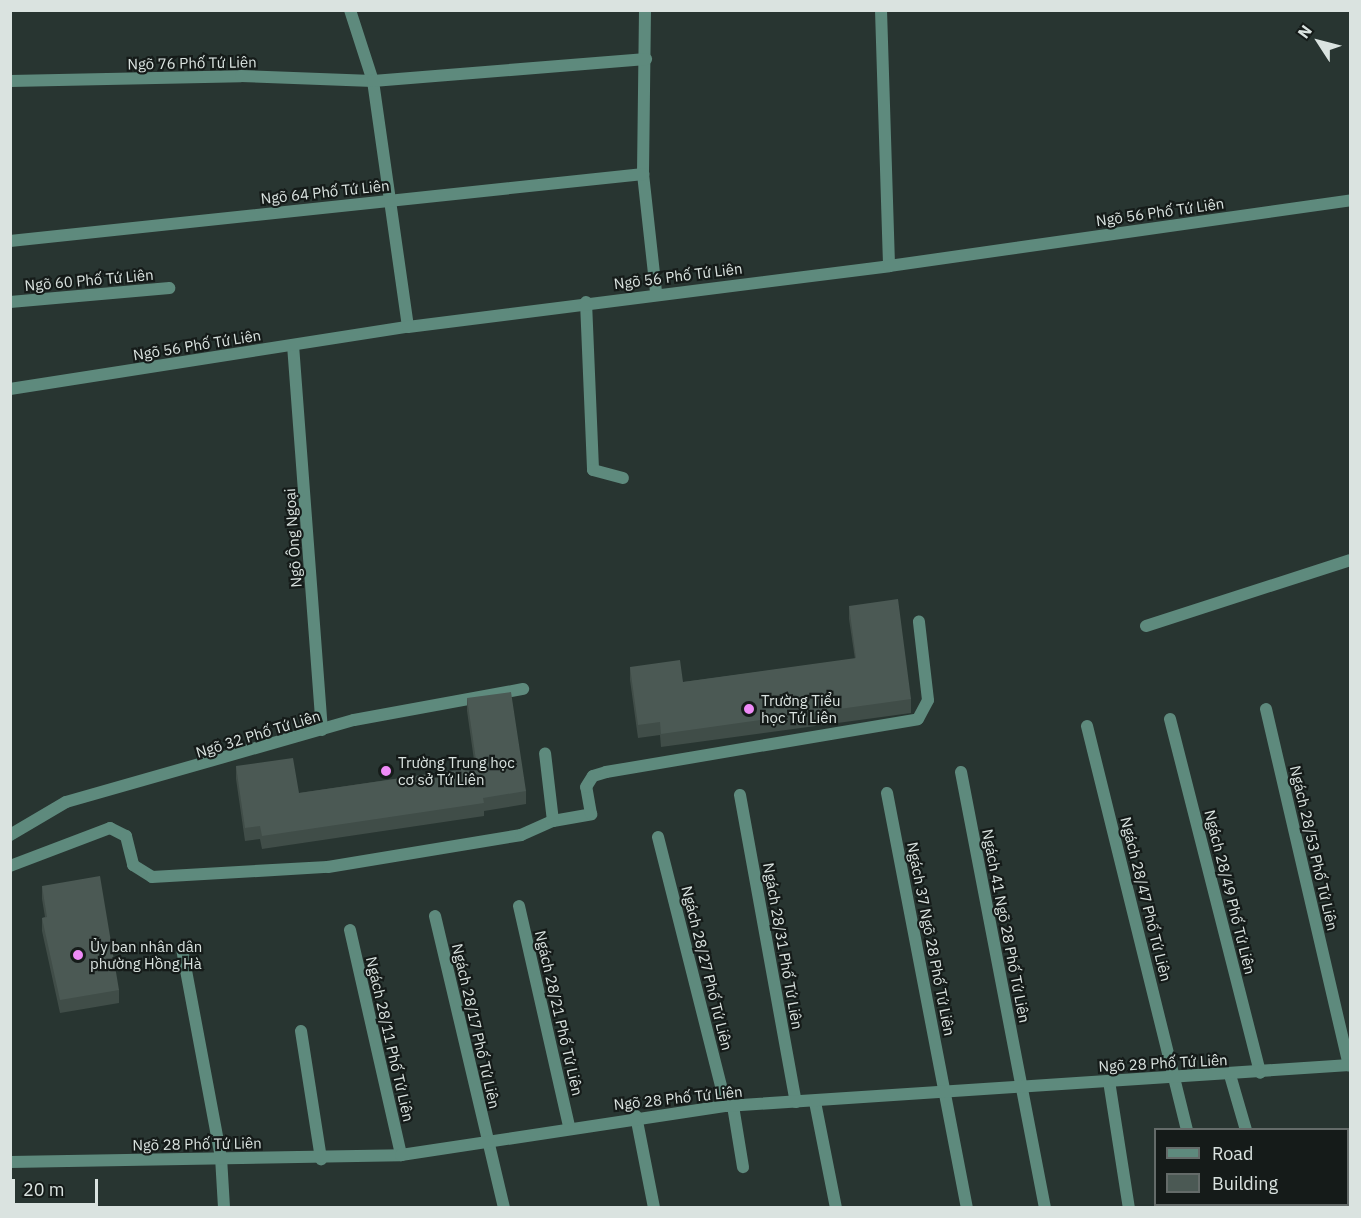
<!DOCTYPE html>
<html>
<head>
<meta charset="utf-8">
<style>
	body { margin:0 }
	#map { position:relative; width:1361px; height:1218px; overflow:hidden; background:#283531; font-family:"IBM Plex Sans",sans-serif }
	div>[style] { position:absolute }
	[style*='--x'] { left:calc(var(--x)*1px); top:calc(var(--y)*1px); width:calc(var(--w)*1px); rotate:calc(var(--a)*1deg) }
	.service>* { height:12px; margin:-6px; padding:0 6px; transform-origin:6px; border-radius:6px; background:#5e8a7d }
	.minor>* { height:12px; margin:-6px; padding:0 6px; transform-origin:6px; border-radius:6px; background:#5e8a7d }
	.wall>* { inset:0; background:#404d48 }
	.building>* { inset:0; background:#4b5954 }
	.dots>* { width:16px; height:16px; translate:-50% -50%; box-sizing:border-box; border:3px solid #151b19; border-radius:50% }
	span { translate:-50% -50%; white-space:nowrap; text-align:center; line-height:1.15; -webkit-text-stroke:4.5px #151b19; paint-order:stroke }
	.street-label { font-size:15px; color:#dae3e0 }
	.poi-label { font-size:15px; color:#dae3e0 }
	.left { translate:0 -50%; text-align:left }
	.frame { position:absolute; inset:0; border:12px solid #dae3e0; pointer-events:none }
	.legend { position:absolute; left:1154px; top:1128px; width:195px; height:78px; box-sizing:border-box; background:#151b19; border:2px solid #646b69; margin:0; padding:8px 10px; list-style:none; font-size:18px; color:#dae3e0 }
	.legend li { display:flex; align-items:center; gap:12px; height:30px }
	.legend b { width:30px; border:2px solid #646b69 }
	.north { position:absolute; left:1289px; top:12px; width:60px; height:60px; -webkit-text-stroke:4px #151b19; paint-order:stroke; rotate:306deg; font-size:16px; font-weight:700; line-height:24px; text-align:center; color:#dae3e0 }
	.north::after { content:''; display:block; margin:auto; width:21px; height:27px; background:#dae3e0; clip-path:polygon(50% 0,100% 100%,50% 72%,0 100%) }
	.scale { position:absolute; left:12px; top:1179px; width:86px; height:27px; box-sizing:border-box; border:3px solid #dae3e0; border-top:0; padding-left:8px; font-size:18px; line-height:21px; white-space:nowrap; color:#dae3e0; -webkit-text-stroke:4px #151b19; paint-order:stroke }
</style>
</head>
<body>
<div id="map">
	<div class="service">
		<i style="--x:293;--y:345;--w:386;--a:85.7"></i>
		<i style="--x:553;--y:821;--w:39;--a:-10"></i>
		<i style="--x:591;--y:814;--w:27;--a:-100"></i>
		<i style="--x:586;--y:787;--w:13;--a:-58"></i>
		<i style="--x:593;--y:776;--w:14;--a:-17"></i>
		<i style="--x:606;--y:772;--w:316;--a:-9.6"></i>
		<i style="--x:918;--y:719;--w:21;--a:-62"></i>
		<i style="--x:928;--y:700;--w:79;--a:-96.6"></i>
		<i style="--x:10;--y:866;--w:107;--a:-20.8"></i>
		<i style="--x:110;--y:828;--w:18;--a:27"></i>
		<i style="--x:126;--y:836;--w:30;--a:76"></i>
		<i style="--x:133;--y:865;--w:22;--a:32"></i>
		<i style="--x:152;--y:877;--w:176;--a:-3.3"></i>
		<i style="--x:328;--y:867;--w:196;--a:-9.4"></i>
		<i style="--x:521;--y:835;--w:35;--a:-24"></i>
		<i style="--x:553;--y:821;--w:68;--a:-96.7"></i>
		<i style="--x:435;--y:916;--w:300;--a:76.7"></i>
		<i style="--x:182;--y:949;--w:212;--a:79.4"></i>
		<i style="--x:1230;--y:1075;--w:57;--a:73.8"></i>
		<i style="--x:733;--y:1106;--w:62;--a:80.7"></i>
		<i style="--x:1267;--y:1204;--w:4;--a:76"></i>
		<i style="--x:1329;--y:1208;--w:18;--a:-13"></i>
	</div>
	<div class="minor">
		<i style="--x:350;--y:10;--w:75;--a:72.1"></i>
		<i style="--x:373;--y:81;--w:248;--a:81.9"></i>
		<i style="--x:645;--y:10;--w:164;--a:90.7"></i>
		<i style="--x:643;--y:174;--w:119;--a:83.7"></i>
		<i style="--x:881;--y:10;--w:256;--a:88.2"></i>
		<i style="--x:10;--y:81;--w:231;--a:-1.2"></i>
		<i style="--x:241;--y:76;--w:132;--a:2.2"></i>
		<i style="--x:373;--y:81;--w:274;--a:-4.6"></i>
		<i style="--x:10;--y:241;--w:637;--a:-6.04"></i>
		<i style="--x:10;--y:302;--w:160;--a:-5"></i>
		<i style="--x:586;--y:302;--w:168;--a:87.6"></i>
		<i style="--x:593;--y:470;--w:31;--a:15"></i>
		<i style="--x:10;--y:389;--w:403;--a:-8.9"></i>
		<i style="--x:408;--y:327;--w:485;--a:-7.2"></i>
		<i style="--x:889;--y:266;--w:466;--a:-8.1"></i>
		<i style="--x:1146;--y:626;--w:214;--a:-17.9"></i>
		<i style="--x:1266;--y:709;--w:366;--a:76.9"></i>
		<i style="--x:1170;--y:719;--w:365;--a:75.7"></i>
		<i style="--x:1087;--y:726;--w:416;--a:76.1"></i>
		<i style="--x:961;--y:772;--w:444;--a:79.1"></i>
		<i style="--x:887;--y:793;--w:423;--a:79.1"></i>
		<i style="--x:740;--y:795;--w:312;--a:79.7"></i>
		<i style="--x:10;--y:835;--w:65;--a:-30.5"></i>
		<i style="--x:66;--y:802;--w:299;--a:-15.9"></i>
		<i style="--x:354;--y:720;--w:172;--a:-10.4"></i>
		<i style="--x:658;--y:837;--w:277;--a:75.8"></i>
		<i style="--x:519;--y:906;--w:226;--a:77.2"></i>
		<i style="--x:350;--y:930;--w:231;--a:77.2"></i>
		<i style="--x:301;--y:1031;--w:130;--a:81.1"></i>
		<i style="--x:1109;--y:1081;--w:129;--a:81.1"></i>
		<i style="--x:815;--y:1102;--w:108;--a:78.8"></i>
		<i style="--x:636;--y:1116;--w:94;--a:78.9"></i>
		<i style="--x:221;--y:1157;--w:51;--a:86.6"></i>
		<i style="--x:10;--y:1162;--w:391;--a:-1"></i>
		<i style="--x:401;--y:1155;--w:329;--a:-8.6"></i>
		<i style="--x:726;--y:1106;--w:625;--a:-3.76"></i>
		<i style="--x:1202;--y:1204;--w:4;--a:76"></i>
	</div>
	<div class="wall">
		<i style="clip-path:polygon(849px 606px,911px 699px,911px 713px,661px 747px,660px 735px,638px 738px,630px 680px,630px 667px,683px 682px,855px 659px,849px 619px)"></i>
		<i style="clip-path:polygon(467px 698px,526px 791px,526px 804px,484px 811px,484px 816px,262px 849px,260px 839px,245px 841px,236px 779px,236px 766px,299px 793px,475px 767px,467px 711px)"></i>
		<i style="clip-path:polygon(42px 886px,119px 990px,119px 1003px,60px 1013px,42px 931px,42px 918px,45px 917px,42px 899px)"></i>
	</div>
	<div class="building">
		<i style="clip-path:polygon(898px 599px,911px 699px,661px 734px,660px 722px,638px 725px,630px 667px,680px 660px,683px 682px,856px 658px,849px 606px)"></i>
		<i style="clip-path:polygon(511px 692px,526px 791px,483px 798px,484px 803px,262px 836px,260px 826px,245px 828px,236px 766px,293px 758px,299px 793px,477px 767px,467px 698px)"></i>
		<i style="clip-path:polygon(100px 876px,119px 990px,60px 1000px,42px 918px,47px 917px,42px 886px)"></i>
	</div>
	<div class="dots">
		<i style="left:749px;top:709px;background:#ef8bf7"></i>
		<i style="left:386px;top:771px;background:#ef8bf7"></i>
		<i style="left:78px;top:955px;background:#ef8bf7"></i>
	</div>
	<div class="street-label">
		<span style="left:192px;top:63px;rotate:-1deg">Ngõ 76 Phố Tứ Liên</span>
		<span style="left:325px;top:192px;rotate:-6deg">Ngõ 64 Phố Tứ Liên</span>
		<span style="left:1160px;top:212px;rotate:-8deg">Ngõ 56 Phố Tứ Liên</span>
		<span style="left:678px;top:276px;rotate:-7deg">Ngõ 56 Phố Tứ Liên</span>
		<span style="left:89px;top:280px;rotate:-5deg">Ngõ 60 Phố Tứ Liên</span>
		<span style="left:197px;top:345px;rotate:-9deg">Ngõ 56 Phố Tứ Liên</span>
		<span style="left:293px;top:538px;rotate:-94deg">Ngõ Ông Ngoại</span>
		<span style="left:258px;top:734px;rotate:-17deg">Ngõ 32 Phố Tứ Liên</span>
		<span style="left:1314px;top:848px;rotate:77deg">Ngách 28/53 Phố Tứ Liên</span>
		<span style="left:1230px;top:892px;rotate:76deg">Ngách 28/49 Phố Tứ Liên</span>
		<span style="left:1146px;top:899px;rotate:76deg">Ngách 28/47 Phố Tứ Liên</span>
		<span style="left:1006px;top:926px;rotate:79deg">Ngách 41 Ngõ 28 Phố Tứ Liên</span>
		<span style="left:931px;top:939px;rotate:79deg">Ngách 37 Ngõ 28 Phố Tứ Liên</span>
		<span style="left:783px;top:946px;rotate:80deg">Ngách 28/31 Phố Tứ Liên</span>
		<span style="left:707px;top:968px;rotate:76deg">Ngách 28/27 Phố Tứ Liên</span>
		<span style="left:559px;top:1013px;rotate:77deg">Ngách 28/21 Phố Tứ Liên</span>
		<span style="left:476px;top:1026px;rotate:77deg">Ngách 28/17 Phố Tứ Liên</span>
		<span style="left:390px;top:1039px;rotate:77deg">Ngách 28/11 Phố Tứ Liên</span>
		<span style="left:1163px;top:1063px;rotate:-3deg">Ngõ 28 Phố Tứ Liên</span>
		<span style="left:678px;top:1098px;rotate:-6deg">Ngõ 28 Phố Tứ Liên</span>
		<span style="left:197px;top:1144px;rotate:-1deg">Ngõ 28 Phố Tứ Liên</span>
	</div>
	<div class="poi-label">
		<span class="left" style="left:761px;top:709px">Trường Tiểu<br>học Tứ Liên</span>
		<span class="left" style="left:398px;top:771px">Trường Trung học<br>cơ sở Tứ Liên</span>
		<span class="left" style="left:90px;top:955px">Ủy ban nhân dân<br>phường Hồng Hà</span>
	</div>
	<div class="frame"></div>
	<ul class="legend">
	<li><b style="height:8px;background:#5e8a7d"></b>Road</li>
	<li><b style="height:16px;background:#4b5954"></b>Building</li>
	</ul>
	<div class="north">N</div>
	<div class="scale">20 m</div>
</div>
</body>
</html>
